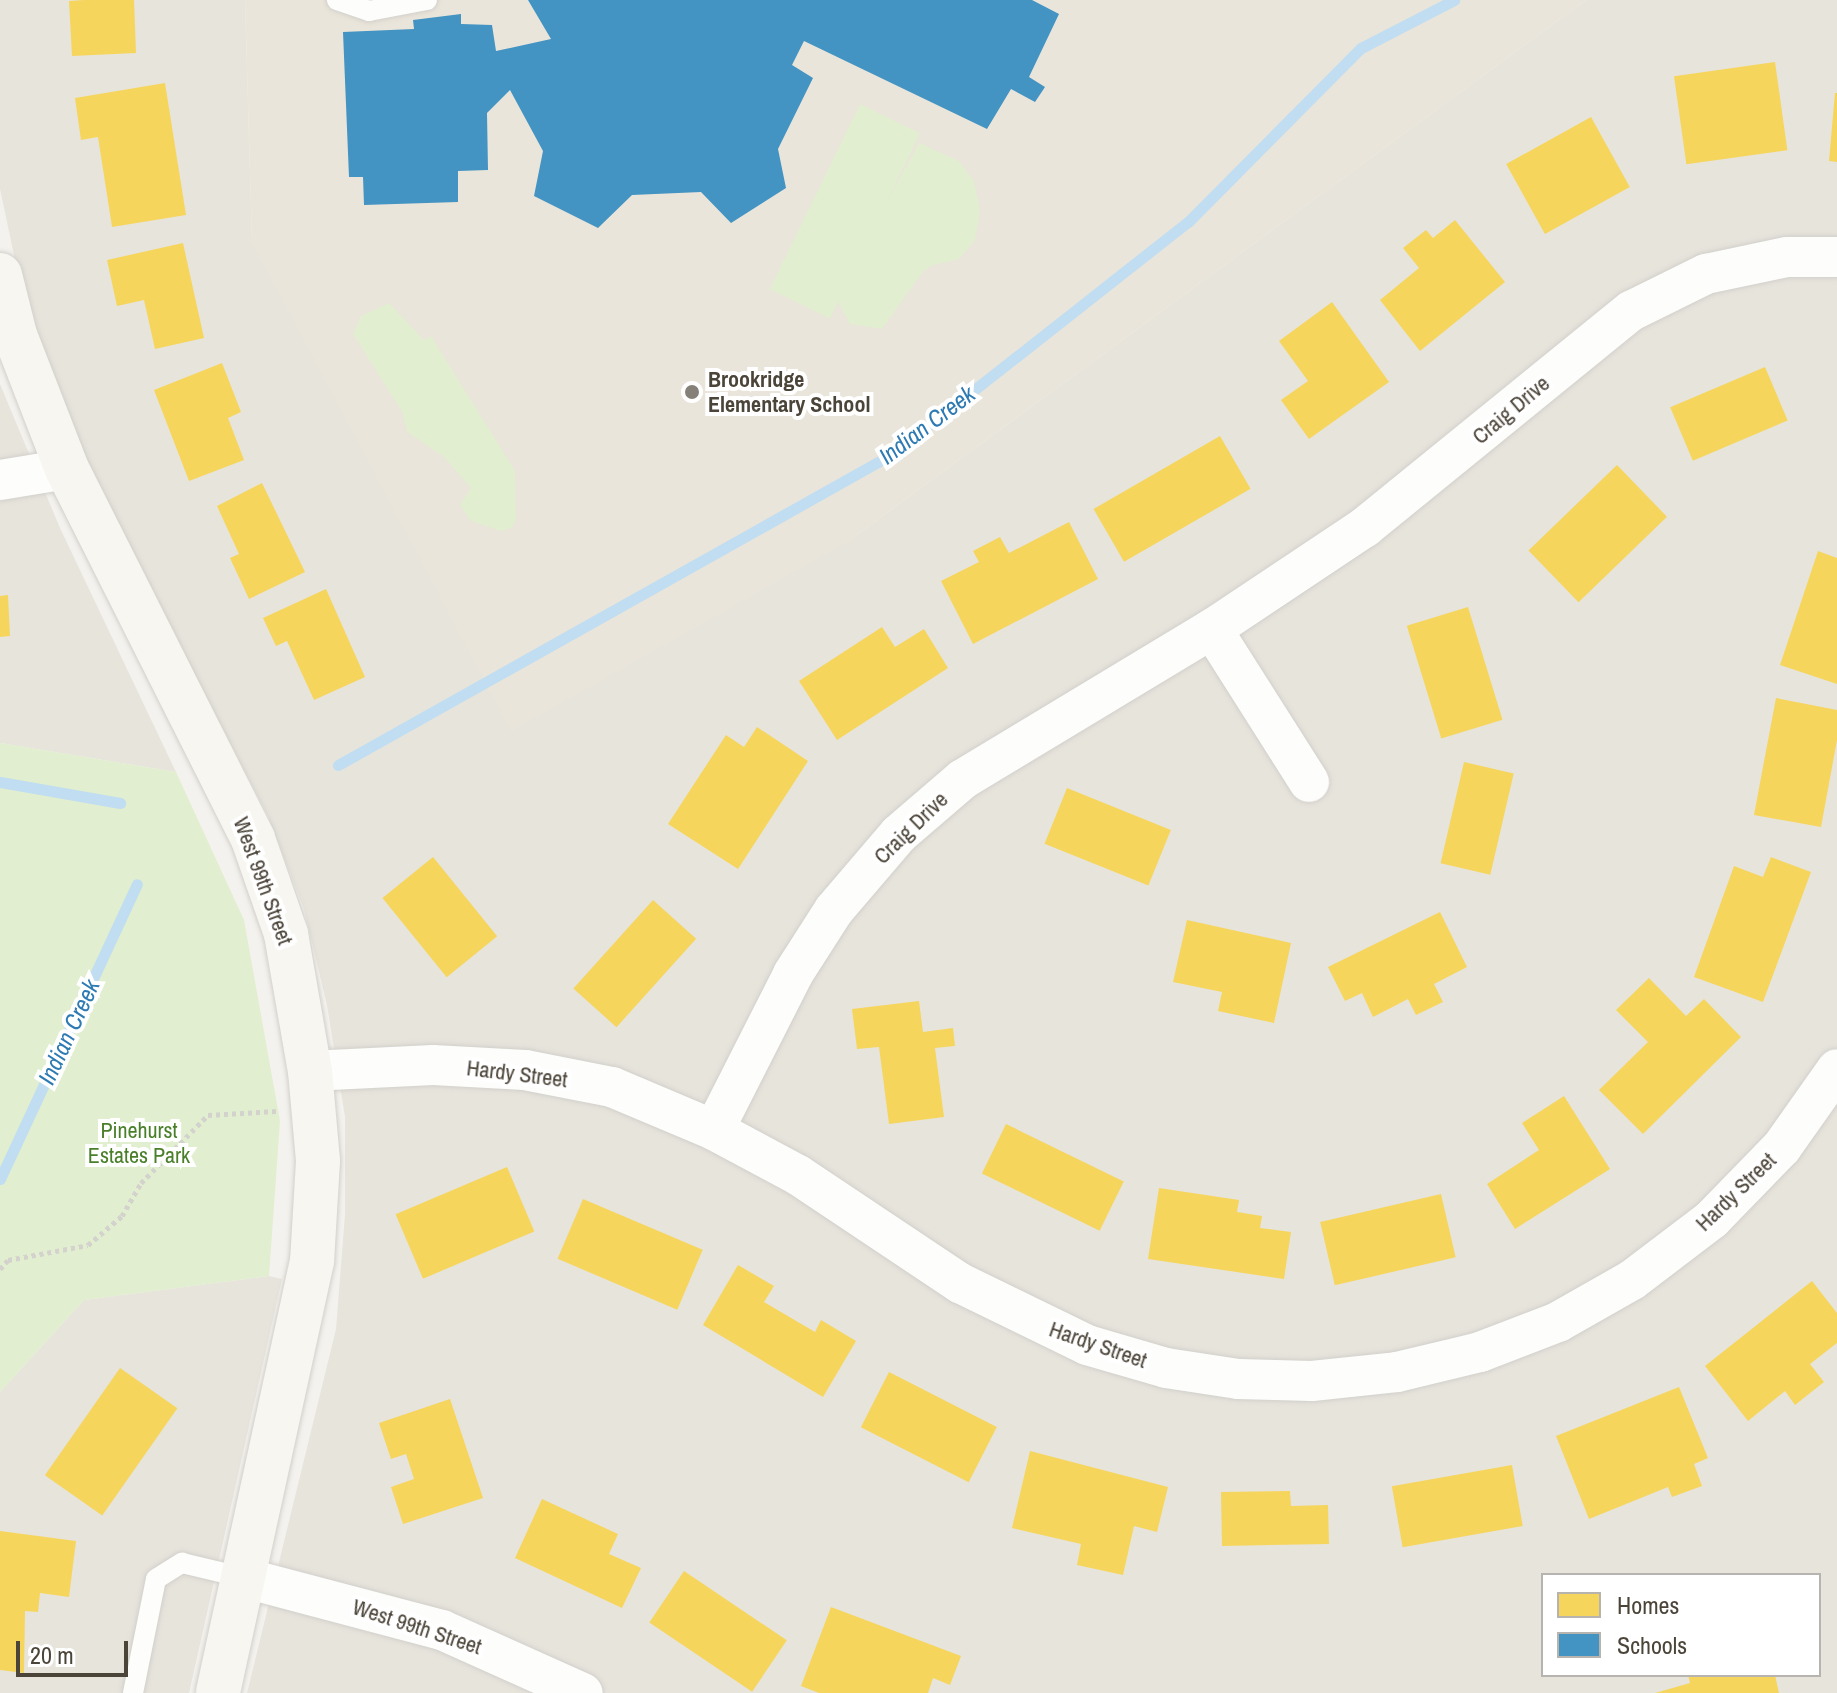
<!DOCTYPE html>
<html>
<head>
<meta charset="utf-8">
<style>
	body { margin:0 }
	#map { position:relative; width:1837px; height:1693px; overflow:hidden; background:#f4f2ee; font-family:"Archivo Narrow",sans-serif }
	div>[style] { position:absolute }
	[style*='--x'] { left:calc(var(--x)*1px); top:calc(var(--y)*1px); width:calc(var(--w)*1px); rotate:calc(var(--a)*1deg) }
	.residential>* { inset:0; background:#e7e4dc }
	.education>* { inset:0; background:#eae5da }
	.green>* { inset:0; background:#e1eecf; transform-origin:0 0 }
	.homes>* { inset:0; background:#f6d55c; transform-origin:0 0 }
	.schools>* { inset:0; background:#4393c3 }
	.stream>* { height:11px; margin:-5.5px; padding:0 5.5px; transform-origin:5.5px; border-radius:5.5px; background:#c0ddf1 }
	.path>* { height:5px; margin-top:-2.5px; transform-origin:0; background:repeating-linear-gradient(90deg,#d3d2cc 0 4px,transparent 0 8px) }
	.roads { filter:drop-shadow(0 0 2px #d2d0cb) drop-shadow(0 0 2px #d2d0cb) }
	.lane>* { height:20px; margin:-10px; padding:0 10px; transform-origin:10px; border-radius:10px; background:#fdfdfc }
	.street>* { height:40px; margin:-20px; padding:0 20px; transform-origin:20px; border-radius:20px; background:#fdfdfc }
	.secondary>* { height:44px; margin:-22px; padding:0 22px; transform-origin:22px; border-radius:22px; background:#f7f6f1 }
	.dots>* { width:22px; height:22px; translate:-50% -50%; box-sizing:border-box; border:4px solid #fff; border-radius:50% }
	span { translate:-50% -50%; white-space:nowrap; text-align:center; line-height:1.15; -webkit-text-stroke:8px #fff; paint-order:stroke }
	.poi-label { font-size:22px; color:#4b4439; font-weight:700 }
	.left { translate:0 -50%; text-align:left }
	.street-label { font-size:22px; color:#4b4439 }
	.park-label { font-size:22px; color:#4a7f2a }
	.water-label { font-size:24px; color:#2e7ab2; font-style:italic }
	.legend { position:absolute; left:1541px; top:1573px; width:280px; height:104px; box-sizing:border-box; background:#fff; border:2px solid #b7b4b0; margin:0; padding:10px 14px; list-style:none; font-size:24px; color:#4b4439 }
	.legend li { display:flex; align-items:center; gap:16px; height:40px }
	.legend b { width:40px; border:2px solid #b7b4b0 }
	.scale { position:absolute; left:16px; top:1641px; width:112px; height:36px; box-sizing:border-box; border:4px solid #4b4439; border-top:0; padding-left:10px; font-size:24px; line-height:28px; white-space:nowrap; color:#4b4439; -webkit-text-stroke:6px #fff; paint-order:stroke }
</style>
</head>
<body>
<div id="map">
	<div class="residential">
		<i style="clip-path:polygon(evenodd,0 0,245px 0,252px 242px,847px 542px,1586px 0,1837px 0,1837px 1693px,247px 1693px,336px 1329px,345px 1214px,345px 1117px,327px 1005px,304px 909px,268px 816px,108px 509px,54px 386px,22px 293px,0 189px,0 0,1543px 1575px,1819px 1575px,1819px 1675px,1543px 1675px,1543px 1575px)"></i>
		<i style="clip-path:polygon(0 384px,60px 528px,176px 772px,0 743px)"></i>
		<i style="clip-path:polygon(269px 1276px,282px 1279px,189px 1693px,0 1693px,0 1392px,84px 1300px)"></i>
	</div>
	<div class="education">
		<i style="clip-path:polygon(245px 0,1586px 0,847px 542px,511px 731px,252px 242px)"></i>
	</div>
	<div class="green">
		<i style="left:860px;top:104px;width:67px;height:206px;rotate:26deg"></i>
		<i style="clip-path:polygon(919px 143px,959px 161px,974px 181px,980px 211px,975px 240px,959px 259px,930px 266px,921px 274px,882px 329px,850px 324px,835px 296px)"></i>
		<i style="clip-path:polygon(389px 303px,424px 340px,431px 336px,515px 471px,516px 520px,512px 528px,501px 531px,471px 521px,460px 505px,471px 488px,444px 457px,407px 432px,403px 413px,353px 334px,361px 316px)"></i>
		<i style="clip-path:polygon(0 743px,176px 772px,244px 920px,280px 1121px,269px 1276px,84px 1300px,0 1392px)"></i>
	</div>
	<div class="homes">
		<i style="clip-path:polygon(84px 0,134px 0,136px 53px,72px 56px,69px 1px)"></i>
		<i style="left:1775px;top:62px;width:89px;height:102px;rotate:82deg"></i>
		<i style="clip-path:polygon(165px 83px,186px 215px,112px 227px,98px 137px,81px 140px,75px 98px)"></i>
		<i style="clip-path:polygon(1835px 93px,1837px 93px,1837px 162px,1829px 161px)"></i>
		<i style="left:1591px;top:117px;width:80px;height:97px;rotate:61deg"></i>
		<i style="clip-path:polygon(1455px 220px,1505px 282px,1420px 351px,1380px 300px,1419px 268px,1403px 248px,1426px 230px,1433px 238px)"></i>
		<i style="clip-path:polygon(183px 243px,204px 338px,155px 349px,144px 300px,117px 306px,107px 260px)"></i>
		<i style="clip-path:polygon(1332px 302px,1389px 382px,1309px 439px,1281px 400px,1308px 381px,1279px 341px)"></i>
		<i style="clip-path:polygon(222px 363px,241px 412px,228px 418px,244px 460px,189px 481px,154px 390px)"></i>
		<i style="left:1765px;top:367px;width:58px;height:103px;rotate:67deg"></i>
		<i style="left:1220px;top:436px;width:61px;height:146px;rotate:60deg"></i>
		<i style="left:1617px;top:465px;width:72px;height:123px;rotate:46deg"></i>
		<i style="clip-path:polygon(262px 483px,305px 572px,249px 599px,230px 558px,239px 554px,217px 506px)"></i>
		<i style="clip-path:polygon(1069px 522px,1098px 579px,973px 644px,941px 581px,979px 562px,973px 551px,1000px 537px,1009px 553px)"></i>
		<i style="clip-path:polygon(1818px 551px,1837px 558px,1837px 684px,1780px 665px)"></i>
		<i style="clip-path:polygon(326px 589px,365px 677px,314px 700px,287px 641px,276px 646px,263px 618px)"></i>
		<i style="clip-path:polygon(8px 595px,10px 636px,0 637px,0 596px)"></i>
		<i style="left:1468px;top:607px;width:118px;height:64px;rotate:73deg"></i>
		<i style="clip-path:polygon(882px 627px,895px 647px,924px 629px,948px 668px,837px 740px,799px 681px)"></i>
		<i style="clip-path:polygon(1776px 698px,1837px 710px,1837px 740px,1821px 827px,1754px 815px)"></i>
		<i style="clip-path:polygon(757px 727px,808px 761px,738px 869px,668px 824px,726px 735px,744px 747px)"></i>
		<i style="left:1464px;top:762px;width:51px;height:104px;rotate:13deg"></i>
		<i style="left:1067px;top:788px;width:112px;height:60px;rotate:22deg"></i>
		<i style="left:433px;top:857px;width:102px;height:65px;rotate:51deg"></i>
		<i style="clip-path:polygon(1771px 857px,1811px 872px,1763px 1002px,1694px 977px,1734px 866px,1763px 877px)"></i>
		<i style="left:653px;top:900px;width:58px;height:119px;rotate:42deg"></i>
		<i style="clip-path:polygon(1440px 912px,1467px 967px,1434px 984px,1443px 1002px,1416px 1015px,1408px 999px,1373px 1017px,1362px 993px,1345px 1001px,1328px 967px)"></i>
		<i style="clip-path:polygon(1187px 920px,1291px 943px,1274px 1023px,1218px 1011px,1222px 992px,1173px 982px)"></i>
		<i style="clip-path:polygon(1649px 978px,1686px 1016px,1704px 999px,1741px 1037px,1643px 1134px,1599px 1090px,1648px 1042px,1616px 1010px)"></i>
		<i style="clip-path:polygon(919px 1001px,923px 1032px,953px 1028px,955px 1046px,935px 1048px,944px 1117px,889px 1124px,879px 1047px,857px 1049px,852px 1009px)"></i>
		<i style="clip-path:polygon(1564px 1096px,1610px 1169px,1515px 1229px,1487px 1184px,1539px 1150px,1522px 1123px)"></i>
		<i style="left:1006px;top:1124px;width:131px;height:55px;rotate:26deg"></i>
		<i style="left:507px;top:1167px;width:70px;height:121px;rotate:67deg"></i>
		<i style="clip-path:polygon(1159px 1188px,1239px 1200px,1237px 1212px,1262px 1216px,1260px 1228px,1291px 1232px,1284px 1279px,1148px 1259px)"></i>
		<i style="left:1441px;top:1194px;width:65px;height:124px;rotate:77deg"></i>
		<i style="left:583px;top:1199px;width:130px;height:65px;rotate:23deg"></i>
		<i style="clip-path:polygon(738px 1265px,774px 1286px,764px 1302px,815px 1332px,821px 1320px,856px 1341px,823px 1397px,703px 1325px)"></i>
		<i style="clip-path:polygon(1812px 1281px,1837px 1313px,1837px 1343px,1810px 1364px,1824px 1382px,1795px 1405px,1785px 1391px,1748px 1421px,1705px 1366px)"></i>
		<i style="left:120px;top:1368px;width:70px;height:131px;rotate:35deg"></i>
		<i style="left:889px;top:1372px;width:121px;height:62px;rotate:27deg"></i>
		<i style="clip-path:polygon(1679px 1387px,1708px 1458px,1694px 1464px,1702px 1486px,1672px 1497px,1668px 1487px,1589px 1519px,1556px 1436px)"></i>
		<i style="clip-path:polygon(450px 1399px,483px 1498px,403px 1524px,391px 1487px,414px 1479px,406px 1454px,391px 1459px,379px 1423px)"></i>
		<i style="clip-path:polygon(1030px 1451px,1168px 1487px,1157px 1532px,1134px 1526px,1123px 1575px,1077px 1565px,1081px 1544px,1012px 1528px)"></i>
		<i style="left:1512px;top:1465px;width:62px;height:122px;rotate:80deg"></i>
		<i style="clip-path:polygon(1290px 1491px,1291px 1506px,1328px 1505px,1329px 1544px,1222px 1546px,1221px 1492px)"></i>
		<i style="clip-path:polygon(542px 1499px,618px 1534px,609px 1554px,641px 1568px,622px 1608px,515px 1558px)"></i>
		<i style="clip-path:polygon(0 1531px,76px 1541px,69px 1597px,40px 1593px,38px 1612px,25px 1611px,24px 1673px,0 1670px)"></i>
		<i style="left:684px;top:1571px;width:124px;height:62px;rotate:34deg"></i>
		<i style="clip-path:polygon(831px 1607px,961px 1656px,950px 1685px,933px 1678px,928px 1693px,819px 1693px,801px 1686px)"></i>
		<i style="clip-path:polygon(1688px 1675px,1775px 1675px,1779px 1693px,1655px 1693px,1690px 1683px)"></i>
	</div>
	<div class="schools">
		<i style="clip-path:polygon(528px 0,1032px 0,1059px 14px,1029px 77px,1045px 87px,1035px 102px,1011px 89px,987px 129px,804px 41px,792px 65px,813px 78px,778px 149px,786px 188px,731px 223px,701px 192px,632px 195px,598px 228px,534px 196px,543px 151px,510px 90px,487px 113px,488px 170px,458px 171px,458px 202px,364px 205px,363px 177px,349px 177px,343px 32px,414px 29px,413px 20px,461px 14px,461px 24px,492px 25px,496px 51px,551px 39px)"></i>
	</div>
	<div class="stream">
		<i style="--x:338;--y:765;--w:638;--a:-29.3"></i>
		<i style="--x:894;--y:453;--w:374;--a:-38.2"></i>
		<i style="--x:1188;--y:222;--w:245;--a:-45.2"></i>
		<i style="--x:1361;--y:48;--w:105;--a:-27.3"></i>
		<i style="--x:0;--y:782;--w:122;--a:9.9"></i>
		<i style="--x:0;--y:1179;--w:325;--a:-65.1"></i>
	</div>
	<div class="path">
		<i style="--x:0;--y:1269;--w:12;--a:-48"></i>
		<i style="--x:8;--y:1260;--w:81;--a:-10.6"></i>
		<i style="--x:88;--y:1245;--w:45;--a:-40.5"></i>
		<i style="--x:122;--y:1216;--w:38;--a:-60"></i>
		<i style="--x:141;--y:1183;--w:95;--a:-45.4"></i>
		<i style="--x:208;--y:1115;--w:68;--a:-3.4"></i>
	</div>
	<div class="roads">
		<div class="lane">
			<i style="--x:337;--y:0;--w:34;--a:19"></i>
			<i style="--x:369;--y:11;--w:59;--a:-10.7"></i>
			<i style="--x:133;--y:1693;--w:116;--a:-78.6"></i>
			<i style="--x:156;--y:1579;--w:31;--a:-32"></i>
			<i style="--x:182;--y:1563;--w:65;--a:13.4"></i>
		</div>
		<div class="street">
			<i style="--x:0;--y:480;--w:68;--a:-9.3"></i>
			<i style="--x:1212;--y:629;--w:181;--a:57.6"></i>
			<i style="--x:310;--y:1071;--w:123;--a:-2.8"></i>
			<i style="--x:433;--y:1065;--w:92;--a:3.1"></i>
			<i style="--x:525;--y:1070;--w:89;--a:11.1"></i>
			<i style="--x:612;--y:1087;--w:111;--a:22.9"></i>
			<i style="--x:714;--y:1130;--w:95;--a:28.2"></i>
			<i style="--x:798;--y:1175;--w:195;--a:33.7"></i>
			<i style="--x:960;--y:1283;--w:141;--a:26"></i>
			<i style="--x:1087;--y:1345;--w:82;--a:16.2"></i>
			<i style="--x:1166;--y:1368;--w:73;--a:8.7"></i>
			<i style="--x:1238;--y:1379;--w:74;--a:1.5"></i>
			<i style="--x:1312;--y:1381;--w:85;--a:-6"></i>
			<i style="--x:1397;--y:1372;--w:85;--a:-13.5"></i>
			<i style="--x:1480;--y:1352;--w:84;--a:-21"></i>
			<i style="--x:1558;--y:1322;--w:85;--a:-29.6"></i>
			<i style="--x:1632;--y:1280;--w:101;--a:-37.3"></i>
			<i style="--x:1712;--y:1219;--w:100;--a:-45.8"></i>
			<i style="--x:1782;--y:1147;--w:95;--a:-54.8"></i>
			<i style="--x:714;--y:1130;--w:175;--a:-63.1"></i>
			<i style="--x:793;--y:974;--w:76;--a:-57.4"></i>
			<i style="--x:834;--y:910;--w:100;--a:-49.5"></i>
			<i style="--x:899;--y:834;--w:84;--a:-40.7"></i>
			<i style="--x:963;--y:779;--w:291;--a:-31.1"></i>
			<i style="--x:1212;--y:629;--w:184;--a:-33.7"></i>
			<i style="--x:1365;--y:527;--w:343;--a:-39.1"></i>
			<i style="--x:1631;--y:311;--w:84;--a:-26.3"></i>
			<i style="--x:1706;--y:274;--w:83;--a:-11.9"></i>
			<i style="--x:1787;--y:257;--w:50;--a:0"></i>
			<i style="--x:245;--y:1578;--w:204;--a:14.8"></i>
			<i style="--x:442;--y:1630;--w:154;--a:24.1"></i>
		</div>
		<div class="secondary">
			<i style="--x:0;--y:275;--w:62;--a:76"></i>
			<i style="--x:15;--y:335;--w:144;--a:68.8"></i>
			<i style="--x:67;--y:469;--w:414;--a:63.3"></i>
			<i style="--x:253;--y:839;--w:101;--a:70.8"></i>
			<i style="--x:286;--y:934;--w:139;--a:80.1"></i>
			<i style="--x:310;--y:1071;--w:90;--a:84.9"></i>
			<i style="--x:318;--y:1161;--w:100;--a:93.4"></i>
			<i style="--x:312;--y:1261;--w:442;--a:102.3"></i>
		</div>
	</div>
	<div class="dots">
		<i style="left:692px;top:392px;background:#868178"></i>
	</div>
	<div class="poi-label">
		<span class="left" style="left:708px;top:392px">Brookridge<br>Elementary School</span>
	</div>
	<div class="street-label">
		<span style="left:1511px;top:410px;rotate:-40deg">Craig Drive</span>
		<span style="left:911px;top:828px;rotate:-44deg">Craig Drive</span>
		<span style="left:263px;top:881px;rotate:70deg">West 99th Street</span>
		<span style="left:517px;top:1074px;rotate:7deg">Hardy Street</span>
		<span style="left:1736px;top:1192px;rotate:-44deg">Hardy Street</span>
		<span style="left:1098px;top:1345px;rotate:19deg">Hardy Street</span>
		<span style="left:417px;top:1627px;rotate:18deg">West 99th Street</span>
	</div>
	<div class="park-label">
		<span style="left:139px;top:1143px">Pinehurst<br>Estates Park</span>
	</div>
	<div class="water-label">
		<span style="left:927px;top:425px;rotate:-37deg">Indian Creek</span>
		<span style="left:69px;top:1032px;rotate:-65deg">Indian Creek</span>
	</div>
	<ul class="legend">
	<li><b style="height:22px;background:#f6d55c"></b>Homes</li>
	<li><b style="height:22px;background:#4393c3"></b>Schools</li>
	</ul>
	<div class="scale">20 m</div>
</div>
</body>
</html>
